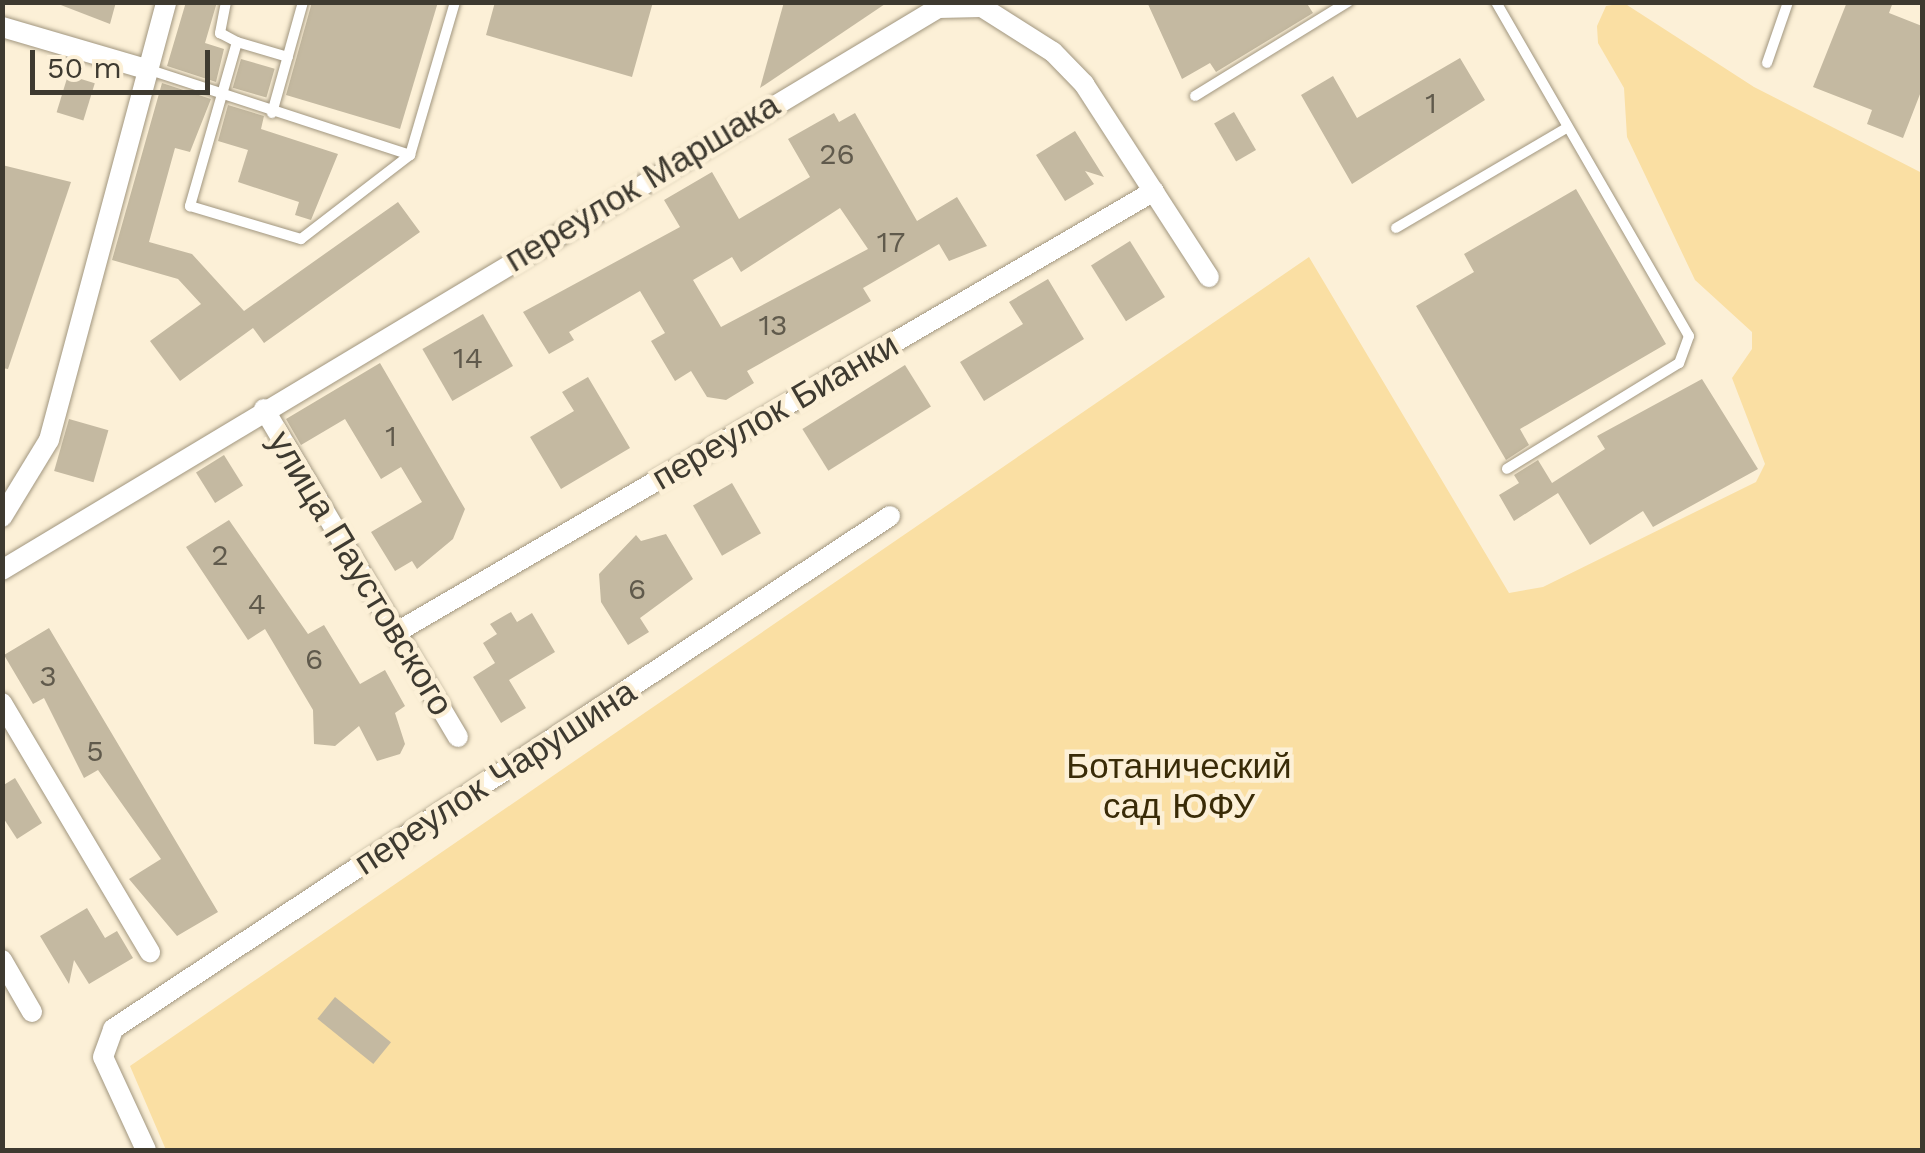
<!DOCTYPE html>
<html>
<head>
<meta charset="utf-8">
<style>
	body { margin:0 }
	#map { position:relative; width:1925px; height:1153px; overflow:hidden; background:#fcf0d7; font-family:"Work Sans",sans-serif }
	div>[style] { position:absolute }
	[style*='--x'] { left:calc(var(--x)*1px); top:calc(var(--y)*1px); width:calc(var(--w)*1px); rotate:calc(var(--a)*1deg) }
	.green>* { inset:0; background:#fadfa3 }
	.building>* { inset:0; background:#c4b9a1; transform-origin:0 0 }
	.roads { filter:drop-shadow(0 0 2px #a1967f) drop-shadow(0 0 2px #a1967f) }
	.service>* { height:10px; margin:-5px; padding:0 5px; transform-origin:5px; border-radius:5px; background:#fff }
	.minor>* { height:20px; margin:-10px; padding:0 10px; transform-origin:10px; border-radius:10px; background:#fff }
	span { translate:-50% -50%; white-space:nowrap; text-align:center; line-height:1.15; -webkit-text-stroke:9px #fcf0d7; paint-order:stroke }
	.number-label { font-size:30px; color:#605a4c }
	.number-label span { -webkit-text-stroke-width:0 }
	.street-label { font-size:35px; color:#3e3a30 }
	.park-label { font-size:35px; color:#392b07 }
	.frame { position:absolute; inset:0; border:5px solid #3e3a30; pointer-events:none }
	.scale { position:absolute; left:30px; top:50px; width:180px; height:45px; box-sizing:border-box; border:5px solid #3e3a30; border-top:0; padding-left:12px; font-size:30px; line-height:35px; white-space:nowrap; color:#3e3a30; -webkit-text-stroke:8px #fcf0d7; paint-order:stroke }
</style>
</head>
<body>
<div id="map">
	<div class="green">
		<i style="clip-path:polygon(1624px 3px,1754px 87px,1922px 173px,1922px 1150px,166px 1150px,130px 1066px,1309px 257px,1509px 593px,1543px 587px,1756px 482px,1765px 464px,1732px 378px,1752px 349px,1752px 332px,1695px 280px,1627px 137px,1624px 88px,1598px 43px,1597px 26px,1606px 6px)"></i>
	</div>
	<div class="building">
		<i style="clip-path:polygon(53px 2px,116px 2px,110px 24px)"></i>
		<i style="clip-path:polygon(186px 2px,217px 2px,205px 43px,224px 49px,216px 82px,167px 66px)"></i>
		<i style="clip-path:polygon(312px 2px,438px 2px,400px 129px,286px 95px)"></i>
		<i style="clip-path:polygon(495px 2px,653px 2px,632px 77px,486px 35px)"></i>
		<i style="clip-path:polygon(784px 2px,888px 2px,760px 88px)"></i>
		<i style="clip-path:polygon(1147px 2px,1306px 2px,1313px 13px,1216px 72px,1210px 63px,1182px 79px)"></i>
		<i style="clip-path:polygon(1847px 2px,1893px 2px,1889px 13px,1922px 26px,1922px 89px,1903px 138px,1867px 124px,1872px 110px,1813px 87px)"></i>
		<i style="clip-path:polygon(1460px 58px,1485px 100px,1352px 184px,1301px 95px,1333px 76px,1357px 118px)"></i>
		<i style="left:241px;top:59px;width:35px;height:30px;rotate:16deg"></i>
		<i style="left:68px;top:75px;width:28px;height:39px;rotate:17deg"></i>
		<i style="clip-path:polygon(162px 83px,211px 99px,190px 152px,175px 148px,149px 242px,192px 254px,244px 311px,398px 202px,420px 232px,264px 343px,253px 328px,180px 381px,150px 341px,201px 304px,178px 279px,112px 260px)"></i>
		<i style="clip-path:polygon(228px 105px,264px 116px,261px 129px,338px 154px,311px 220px,295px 215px,299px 202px,238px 182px,248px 150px,218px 141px)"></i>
		<i style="left:1234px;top:112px;width:44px;height:23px;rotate:60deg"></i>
		<i style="clip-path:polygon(evenodd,834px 113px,839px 122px,855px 113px,917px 221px,957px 197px,987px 246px,949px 261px,939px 244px,863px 288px,871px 301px,747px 371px,754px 383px,726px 400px,707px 397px,691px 371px,675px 381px,651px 341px,665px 333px,640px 291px,569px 332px,574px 340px,549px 354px,523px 312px,680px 227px,664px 200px,712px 172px,739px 219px,810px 177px,788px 139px,834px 113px,840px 208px,868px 249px,721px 327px,693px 280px,732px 257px,741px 272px,840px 208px)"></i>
		<i style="clip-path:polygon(1075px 131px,1104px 177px,1085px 171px,1094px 184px,1065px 201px,1036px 155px)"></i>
		<i style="clip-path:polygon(2px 165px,71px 182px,8px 369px,2px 368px)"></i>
		<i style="clip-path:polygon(1576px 189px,1666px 344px,1520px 429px,1529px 445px,1506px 460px,1416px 306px,1474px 272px,1464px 254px)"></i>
		<i style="left:1130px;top:241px;width:66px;height:46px;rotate:58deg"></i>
		<i style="clip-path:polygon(1048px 279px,1084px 339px,984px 401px,960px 362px,1023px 324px,1009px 302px)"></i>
		<i style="left:483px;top:314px;width:60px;height:70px;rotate:60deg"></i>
		<i style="clip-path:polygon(380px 363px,465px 509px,453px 539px,417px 569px,412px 561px,395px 571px,371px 532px,422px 502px,401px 467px,381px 479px,345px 419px,301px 445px,286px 419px)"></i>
		<i style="left:905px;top:365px;width:49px;height:121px;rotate:58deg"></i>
		<i style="clip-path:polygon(588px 377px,630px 448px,561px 489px,530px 437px,574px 411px,562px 392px)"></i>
		<i style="clip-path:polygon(1702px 379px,1758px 469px,1653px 527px,1643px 511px,1590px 545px,1558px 493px,1514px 521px,1499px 495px,1519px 483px,1514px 475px,1538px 460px,1552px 483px,1605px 449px,1597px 436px)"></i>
		<i style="left:69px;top:419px;width:41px;height:54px;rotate:16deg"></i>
		<i style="left:224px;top:455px;width:36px;height:33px;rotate:58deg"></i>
		<i style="left:732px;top:483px;width:58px;height:45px;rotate:60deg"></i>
		<i style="clip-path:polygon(229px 520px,308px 634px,324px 625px,360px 684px,385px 670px,405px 706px,395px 713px,405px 744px,400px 754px,377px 761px,359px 726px,335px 746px,314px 744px,313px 710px,265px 629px,248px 640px,186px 547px)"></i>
		<i style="clip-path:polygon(666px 534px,693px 579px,640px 618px,649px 632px,628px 645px,601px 602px,599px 574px,636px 535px,641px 541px)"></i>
		<i style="clip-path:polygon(511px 612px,517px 622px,532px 613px,555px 652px,509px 680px,526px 708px,501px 723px,473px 677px,495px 663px,483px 643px,497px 634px,490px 624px)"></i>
		<i style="clip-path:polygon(49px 628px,218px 912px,177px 936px,129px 879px,161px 859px,98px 770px,84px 778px,44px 698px,33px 704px,4px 655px)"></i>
		<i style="clip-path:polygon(15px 778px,42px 823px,17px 839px,2px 816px,2px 786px)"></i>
		<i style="clip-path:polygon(87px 908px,105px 938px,117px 931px,133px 958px,89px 984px,74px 960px,69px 984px,40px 936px)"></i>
		<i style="left:335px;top:997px;width:72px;height:28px;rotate:39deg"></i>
	</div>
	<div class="roads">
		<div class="service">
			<i style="--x:226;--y:2;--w:32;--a:101"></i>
			<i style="--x:220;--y:33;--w:19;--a:28"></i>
			<i style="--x:237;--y:42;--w:171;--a:106"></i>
			<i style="--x:190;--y:206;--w:116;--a:16.6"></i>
			<i style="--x:301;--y:239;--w:138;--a:-37.6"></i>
			<i style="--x:1496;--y:2;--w:386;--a:60"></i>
			<i style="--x:1689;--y:336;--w:29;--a:110"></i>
			<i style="--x:1679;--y:363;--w:202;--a:148.4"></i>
			<i style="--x:237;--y:42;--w:53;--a:16.4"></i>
			<i style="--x:1767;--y:63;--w:65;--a:-71"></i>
			<i style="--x:147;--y:69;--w:277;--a:18.1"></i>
			<i style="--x:410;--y:155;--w:159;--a:-73.6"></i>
			<i style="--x:1195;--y:96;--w:180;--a:-31.6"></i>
			<i style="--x:272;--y:113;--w:115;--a:-74.4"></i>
			<i style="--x:1396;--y:228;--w:199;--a:-30.4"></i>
		</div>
		<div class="minor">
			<i style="--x:2;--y:27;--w:150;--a:16.3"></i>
			<i style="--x:264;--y:409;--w:381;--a:59.4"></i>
			<i style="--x:2;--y:517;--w:90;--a:-58.6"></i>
			<i style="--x:49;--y:440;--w:453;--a:-75"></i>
			<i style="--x:2;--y:570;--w:1092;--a:-30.98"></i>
			<i style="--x:938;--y:8;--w:44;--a:-1.3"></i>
			<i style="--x:982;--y:7;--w:84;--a:32.4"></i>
			<i style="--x:1053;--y:52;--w:45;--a:45.9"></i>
			<i style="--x:1084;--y:84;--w:230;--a:57.1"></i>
			<i style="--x:397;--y:632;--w:876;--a:-30.22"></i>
			<i style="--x:2;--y:703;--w:290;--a:59.3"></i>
			<i style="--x:2;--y:960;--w:60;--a:60"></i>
			<i style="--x:146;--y:1150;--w:102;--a:-114.8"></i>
			<i style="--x:103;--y:1057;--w:30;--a:-70"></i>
			<i style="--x:113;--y:1029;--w:931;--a:-33.43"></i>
		</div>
	</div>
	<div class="number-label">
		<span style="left:1431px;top:103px">1</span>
		<span style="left:837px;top:154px">26</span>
		<span style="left:891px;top:242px">17</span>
		<span style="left:773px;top:325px">13</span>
		<span style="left:468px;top:358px">14</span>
		<span style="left:391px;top:436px">1</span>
		<span style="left:220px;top:555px">2</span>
		<span style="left:637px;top:589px">6</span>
		<span style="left:257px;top:604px">4</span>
		<span style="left:314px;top:659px">6</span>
		<span style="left:48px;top:676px">3</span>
		<span style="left:95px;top:751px">5</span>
	</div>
	<div class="street-label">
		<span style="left:642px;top:182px;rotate:-31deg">переулок Маршака</span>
		<span style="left:775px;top:411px;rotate:-30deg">переулок Бианки</span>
		<span style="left:361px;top:573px;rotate:59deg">улица Паустовского</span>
		<span style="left:495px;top:777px;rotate:-33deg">переулок Чарушина</span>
	</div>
	<div class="park-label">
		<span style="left:1179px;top:786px">Ботанический<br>сад ЮФУ</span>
	</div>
	<div class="frame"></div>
	<div class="scale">50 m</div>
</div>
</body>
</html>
